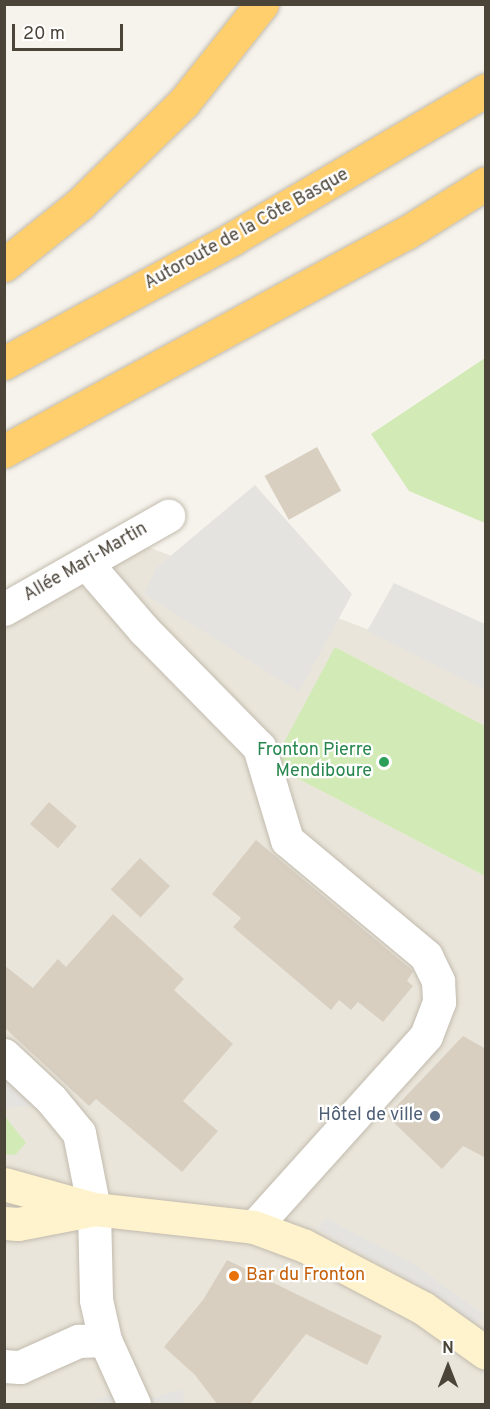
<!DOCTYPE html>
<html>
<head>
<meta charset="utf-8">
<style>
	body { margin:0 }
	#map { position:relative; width:490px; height:1409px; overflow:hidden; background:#f6f3ec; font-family:Overpass,sans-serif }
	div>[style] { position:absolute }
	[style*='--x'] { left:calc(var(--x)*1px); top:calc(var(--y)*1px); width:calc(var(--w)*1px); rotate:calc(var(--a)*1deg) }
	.residential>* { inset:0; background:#eae5da }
	.green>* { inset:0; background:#d2eab5 }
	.parking>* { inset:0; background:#e5e3e0 }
	.building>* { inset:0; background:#d8cfc1; transform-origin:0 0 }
	.roads { filter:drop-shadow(0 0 2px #c2bbae) drop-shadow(0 0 2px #c2bbae) }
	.street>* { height:33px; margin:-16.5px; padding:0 16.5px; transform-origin:16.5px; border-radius:16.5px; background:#fff }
	.secondary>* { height:33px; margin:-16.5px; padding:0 16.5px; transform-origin:16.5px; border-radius:16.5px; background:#fff3cd }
	.highway>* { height:33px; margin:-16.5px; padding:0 16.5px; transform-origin:16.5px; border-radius:16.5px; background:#ffcf6e }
	.dots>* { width:16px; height:16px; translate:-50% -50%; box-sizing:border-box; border:3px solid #fff; border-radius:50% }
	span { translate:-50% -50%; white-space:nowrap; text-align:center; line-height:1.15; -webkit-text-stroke:4.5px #fff; paint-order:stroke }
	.street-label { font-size:18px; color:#4b4439 }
	.leisure-label { font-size:18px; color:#27864d }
	.right { translate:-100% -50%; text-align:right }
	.service-label { font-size:18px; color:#4e5e75 }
	.food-label { font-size:18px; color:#c56008 }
	.left { translate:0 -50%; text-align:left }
	.frame { position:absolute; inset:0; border:6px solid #4b4439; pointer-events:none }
	.north { position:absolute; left:418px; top:1337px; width:60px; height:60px; -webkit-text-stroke:4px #fff; paint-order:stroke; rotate:0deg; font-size:16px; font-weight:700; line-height:24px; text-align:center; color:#4b4439 }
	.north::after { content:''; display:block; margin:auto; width:21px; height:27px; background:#4b4439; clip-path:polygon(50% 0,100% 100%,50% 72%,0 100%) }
	.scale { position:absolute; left:12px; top:24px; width:111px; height:27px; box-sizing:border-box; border:3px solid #4b4439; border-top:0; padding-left:8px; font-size:18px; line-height:21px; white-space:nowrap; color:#4b4439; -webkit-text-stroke:4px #fff; paint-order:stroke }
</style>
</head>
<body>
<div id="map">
	<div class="residential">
		<i style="clip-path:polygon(129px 540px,485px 673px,485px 726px,335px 647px,287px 773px,485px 876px,485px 1404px,5px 1404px,5px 616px)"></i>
	</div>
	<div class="green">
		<i style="clip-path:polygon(485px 358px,485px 523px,409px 491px,371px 434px)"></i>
		<i style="clip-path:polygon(335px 647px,485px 726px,485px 876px,287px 773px,279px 752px)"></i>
		<i style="clip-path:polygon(4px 1115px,26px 1143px,15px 1155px,5px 1154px)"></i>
	</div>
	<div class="parking">
		<i style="clip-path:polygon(255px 485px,352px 594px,299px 692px,144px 594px,156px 568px)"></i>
		<i style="clip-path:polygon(394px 583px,485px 624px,485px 690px,367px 631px)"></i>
		<i style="clip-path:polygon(5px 1069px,45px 1105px,5px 1108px)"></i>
		<i style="clip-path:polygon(325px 1218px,414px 1264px,484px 1315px,475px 1324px,435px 1294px,318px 1229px)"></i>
		<i style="clip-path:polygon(181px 1389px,186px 1404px,89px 1402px,114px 1394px,154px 1398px)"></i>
	</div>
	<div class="building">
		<i style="left:317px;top:447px;width:50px;height:60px;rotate:61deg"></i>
		<i style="left:49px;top:802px;width:37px;height:29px;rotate:41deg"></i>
		<i style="clip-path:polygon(256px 840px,413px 971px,407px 981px,413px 986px,383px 1022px,358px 1002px,351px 1010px,339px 1000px,331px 1010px,233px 927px,241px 918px,212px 894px)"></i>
		<i style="left:140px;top:858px;width:41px;height:43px;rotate:43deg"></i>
		<i style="clip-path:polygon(113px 914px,184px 979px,174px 990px,233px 1044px,183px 1101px,218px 1131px,182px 1172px,96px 1099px,89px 1106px,4px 1027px,4px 965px,33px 988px,58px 959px,66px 967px)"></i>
		<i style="clip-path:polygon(463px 1036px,486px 1049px,486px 1158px,463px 1146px,442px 1169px,387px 1116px)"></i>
		<i style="clip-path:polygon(227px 1260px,382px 1336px,367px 1365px,306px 1334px,250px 1404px,217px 1404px,195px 1375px,164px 1347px,203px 1300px)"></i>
	</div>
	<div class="roads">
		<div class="street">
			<i style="--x:86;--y:563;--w:89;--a:49.1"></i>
			<i style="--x:144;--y:630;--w:164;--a:45.5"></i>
			<i style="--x:259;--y:747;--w:97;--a:73.2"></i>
			<i style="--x:287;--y:840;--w:181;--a:39.8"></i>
			<i style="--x:426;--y:956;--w:28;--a:64"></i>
			<i style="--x:438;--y:981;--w:21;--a:87"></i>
			<i style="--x:439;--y:1002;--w:36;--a:111"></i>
			<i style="--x:426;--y:1036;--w:257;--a:132"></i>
			<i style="--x:4;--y:609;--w:189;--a:-29.6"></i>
			<i style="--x:4;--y:1055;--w:64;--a:43.1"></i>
			<i style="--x:51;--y:1099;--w:44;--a:50.5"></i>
			<i style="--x:79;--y:1133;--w:77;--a:78.8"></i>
			<i style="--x:94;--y:1209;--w:91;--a:88.7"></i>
			<i style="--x:96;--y:1300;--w:41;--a:77.3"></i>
			<i style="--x:105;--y:1340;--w:70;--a:65.6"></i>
			<i style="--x:4;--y:1366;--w:16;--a:4"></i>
			<i style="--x:20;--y:1367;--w:64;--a:-24.1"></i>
			<i style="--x:78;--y:1341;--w:27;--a:-2"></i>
		</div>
		<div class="secondary">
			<i style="--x:4;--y:1184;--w:93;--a:15.5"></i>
			<i style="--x:94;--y:1209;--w:161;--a:6.4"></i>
			<i style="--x:254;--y:1227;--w:54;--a:20.4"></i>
			<i style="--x:305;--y:1246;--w:133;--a:27.7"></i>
			<i style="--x:423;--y:1308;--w:77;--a:35.5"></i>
			<i style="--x:4;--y:1223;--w:14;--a:4"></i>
			<i style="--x:18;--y:1224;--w:74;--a:-10.9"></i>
		</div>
		<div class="highway">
			<i style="--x:4;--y:265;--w:96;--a:-38.7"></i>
			<i style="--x:79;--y:205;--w:147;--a:-44.4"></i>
			<i style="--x:184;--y:102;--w:125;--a:-51.5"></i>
			<i style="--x:4;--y:363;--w:260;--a:-28.5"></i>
			<i style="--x:232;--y:239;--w:294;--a:-30.4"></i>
			<i style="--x:4;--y:451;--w:457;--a:-28.5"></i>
			<i style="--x:406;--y:233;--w:94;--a:-32"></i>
		</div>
	</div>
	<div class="dots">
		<i style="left:384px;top:762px;background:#2e9e5b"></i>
		<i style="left:435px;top:1116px;background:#5c6f8a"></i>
		<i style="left:234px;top:1276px;background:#e8710a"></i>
	</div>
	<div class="street-label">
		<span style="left:247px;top:230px;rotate:-29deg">Autoroute de la Côte Basque</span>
		<span style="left:86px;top:563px;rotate:-30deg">Allée Mari-Martin</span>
	</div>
	<div class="leisure-label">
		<span class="right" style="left:372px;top:762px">Fronton Pierre<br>Mendiboure</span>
	</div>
	<div class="service-label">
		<span class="right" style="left:423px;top:1116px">Hôtel de ville</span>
	</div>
	<div class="food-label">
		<span class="left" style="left:246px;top:1276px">Bar du Fronton</span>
	</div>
	<div class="frame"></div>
	<div class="north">N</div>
	<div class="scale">20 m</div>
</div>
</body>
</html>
